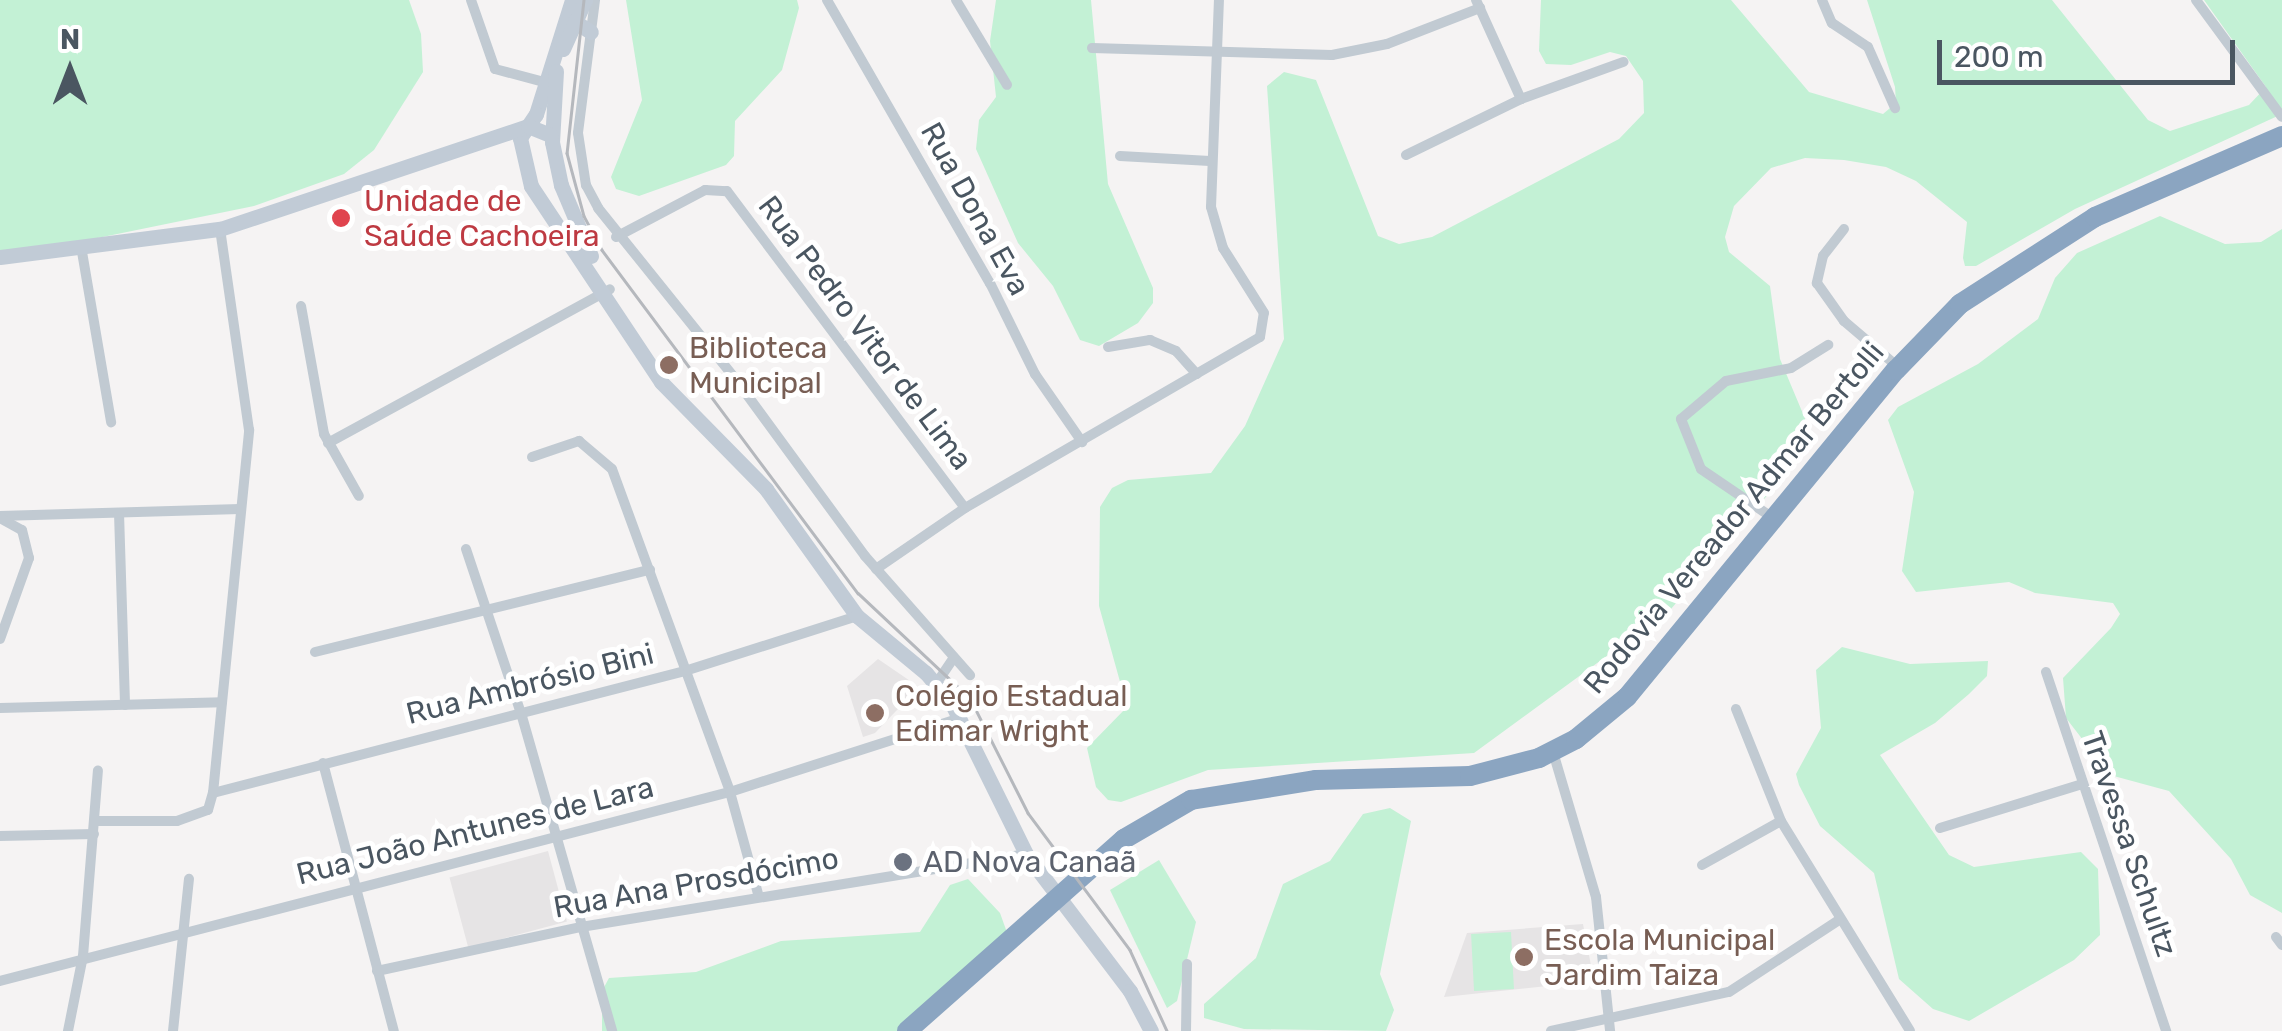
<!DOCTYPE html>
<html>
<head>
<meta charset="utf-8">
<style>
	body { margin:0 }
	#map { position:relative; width:2282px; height:1031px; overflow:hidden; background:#f5f3f3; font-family:Rubik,sans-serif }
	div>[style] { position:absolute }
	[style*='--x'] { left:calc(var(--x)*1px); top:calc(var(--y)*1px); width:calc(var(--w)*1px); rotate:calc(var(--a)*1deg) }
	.education>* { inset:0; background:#e6e4e5; transform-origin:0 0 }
	.green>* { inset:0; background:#c3f1d5; transform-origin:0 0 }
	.street>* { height:10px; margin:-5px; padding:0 5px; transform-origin:5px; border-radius:5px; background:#c1cad2 }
	.secondary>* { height:15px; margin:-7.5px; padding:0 7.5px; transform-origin:7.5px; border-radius:7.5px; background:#c1cbd6 }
	.highway>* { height:20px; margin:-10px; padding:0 10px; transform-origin:10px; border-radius:10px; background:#8ba5c1 }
	.rail>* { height:2.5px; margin:-1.25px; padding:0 1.25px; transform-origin:1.25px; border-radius:1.25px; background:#b5b8bd }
	.dots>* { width:28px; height:28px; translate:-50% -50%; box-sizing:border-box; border:5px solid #fff; border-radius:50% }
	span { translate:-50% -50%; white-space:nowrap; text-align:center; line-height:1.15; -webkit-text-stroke:10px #fff; paint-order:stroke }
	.health-label { font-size:30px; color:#be3a42 }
	.left { translate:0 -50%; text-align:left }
	.street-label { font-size:30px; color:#4a5661 }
	.education-label { font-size:30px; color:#785e54 }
	.worship-label { font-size:30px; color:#5b616d }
	.north { position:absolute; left:20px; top:20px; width:100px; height:100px; -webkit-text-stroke:8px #fff; paint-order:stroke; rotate:0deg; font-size:28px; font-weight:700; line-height:40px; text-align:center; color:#4a5661 }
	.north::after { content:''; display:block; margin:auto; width:35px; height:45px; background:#4a5661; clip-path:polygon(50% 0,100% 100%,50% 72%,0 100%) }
	.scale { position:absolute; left:1937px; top:40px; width:298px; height:45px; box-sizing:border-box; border:5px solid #4a5661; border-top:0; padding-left:12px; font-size:30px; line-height:35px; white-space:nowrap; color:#4a5661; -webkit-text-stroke:8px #fff; paint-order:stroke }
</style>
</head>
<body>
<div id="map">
	<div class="education">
		<i style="clip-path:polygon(878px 659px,919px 687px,875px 733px,863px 737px,847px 686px)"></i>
		<i style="left:548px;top:851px;width:73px;height:102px;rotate:75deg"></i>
		<i style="clip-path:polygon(1583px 924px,1594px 981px,1444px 997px,1467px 933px)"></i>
	</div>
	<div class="green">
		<i style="clip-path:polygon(0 0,409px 0,421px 34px,423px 72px,374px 150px,344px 174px,254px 206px,0 258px)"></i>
		<i style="clip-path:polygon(626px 0,797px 0,799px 8px,782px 70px,735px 121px,734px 156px,726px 165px,639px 196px,616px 189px,611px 177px,642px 100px)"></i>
		<i style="clip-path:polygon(996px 0,1091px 0,1108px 184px,1153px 288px,1153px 303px,1138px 323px,1099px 346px,1080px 340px,1053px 286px,1018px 243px,976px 149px,979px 120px,996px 97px,990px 41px)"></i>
		<i style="clip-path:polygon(1541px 0,1731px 0,1809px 92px,1883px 114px,1896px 103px,1895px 87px,1867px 0,2052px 0,2148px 120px,2170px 131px,2249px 105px,2266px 87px,2204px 0,2282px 0,2282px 114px,2075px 209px,1976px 266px,1965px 266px,1963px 258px,1967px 222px,1916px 181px,1886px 167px,1844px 160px,1805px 158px,1771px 168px,1734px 206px,1725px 237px,1729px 252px,1770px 286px,1780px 359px,1814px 440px,1671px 609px,1474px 753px,1208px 770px,1121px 802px,1108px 800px,1096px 787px,1087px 748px,1127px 707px,1099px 606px,1100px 507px,1112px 488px,1128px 480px,1211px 473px,1245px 426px,1284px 339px,1267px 86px,1284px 72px,1316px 80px,1378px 236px,1399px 244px,1432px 237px,1619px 139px,1644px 113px,1643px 81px,1626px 56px,1610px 52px,1571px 65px,1546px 64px,1539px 51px)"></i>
		<i style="clip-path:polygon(2160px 216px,2225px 244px,2261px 242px,2282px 229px,2282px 913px,2250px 895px,2231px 859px,2169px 791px,2110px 775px,2066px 718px,2063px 678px,2111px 628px,2120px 614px,2113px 603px,2035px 593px,2009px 582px,1916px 592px,1902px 571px,1914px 492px,1888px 420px,1898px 407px,1978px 364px,2038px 319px,2055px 278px,2077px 253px)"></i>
		<i style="clip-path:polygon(1842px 647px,1910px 664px,1988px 661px,1987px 676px,1969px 694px,1935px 723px,1880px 755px,1949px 855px,1974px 867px,2081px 852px,2098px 869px,2100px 935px,2074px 960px,1969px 1021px,1933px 1009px,1899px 979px,1874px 873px,1820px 826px,1799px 785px,1796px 774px,1821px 728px,1816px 670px)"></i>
		<i style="clip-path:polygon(1390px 808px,1411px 821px,1380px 974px,1394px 1010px,1386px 1031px,1244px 1029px,1204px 1018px,1204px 1004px,1256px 958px,1283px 884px,1330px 861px,1363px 814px)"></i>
		<i style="clip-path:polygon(1159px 860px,1196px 922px,1177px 1001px,1167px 1008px,1110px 890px)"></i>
		<i style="clip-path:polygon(968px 879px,1000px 913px,1009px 938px,899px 1031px,602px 1031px,602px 991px,609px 978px,696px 972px,781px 941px,920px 932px,950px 885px)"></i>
		<i style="left:1511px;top:932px;width:57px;height:40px;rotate:87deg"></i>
	</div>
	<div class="street">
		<i style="--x:471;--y:0;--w:73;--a:70.8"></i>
		<i style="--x:495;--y:69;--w:55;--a:14.8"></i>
		<i style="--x:595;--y:0;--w:134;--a:97.3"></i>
		<i style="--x:578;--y:133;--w:53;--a:81.3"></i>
		<i style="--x:586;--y:185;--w:26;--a:62"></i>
		<i style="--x:598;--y:208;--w:217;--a:51.2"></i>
		<i style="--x:734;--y:377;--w:222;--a:53.8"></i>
		<i style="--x:865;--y:556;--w:159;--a:48.6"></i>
		<i style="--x:827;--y:0;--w:327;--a:60.1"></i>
		<i style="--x:990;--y:283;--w:102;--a:63.7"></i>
		<i style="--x:1035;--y:374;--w:83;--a:55.3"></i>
		<i style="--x:956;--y:0;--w:99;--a:59"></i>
		<i style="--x:1476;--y:0;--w:109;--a:65.6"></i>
		<i style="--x:1822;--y:0;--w:25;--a:67"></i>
		<i style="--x:1832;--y:23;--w:43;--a:33.7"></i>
		<i style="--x:1868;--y:47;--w:67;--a:66.1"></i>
		<i style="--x:2196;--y:0;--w:145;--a:53.7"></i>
		<i style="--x:1092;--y:48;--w:240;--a:1.7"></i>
		<i style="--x:1332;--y:55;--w:56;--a:-11.3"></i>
		<i style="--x:1387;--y:44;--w:100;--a:-21.2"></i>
		<i style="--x:1406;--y:155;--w:128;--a:-26"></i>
		<i style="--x:1521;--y:99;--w:109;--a:-19.9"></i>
		<i style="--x:1120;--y:156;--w:90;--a:3.2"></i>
		<i style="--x:1844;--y:229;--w:34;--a:128"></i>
		<i style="--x:1823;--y:256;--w:28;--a:103"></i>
		<i style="--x:1817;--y:283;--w:47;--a:54.6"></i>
		<i style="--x:1844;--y:321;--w:71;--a:40.4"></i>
		<i style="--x:616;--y:237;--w:101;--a:-27.8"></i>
		<i style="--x:705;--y:190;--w:22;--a:3"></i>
		<i style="--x:727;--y:191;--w:396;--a:53.1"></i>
		<i style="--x:81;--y:246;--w:179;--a:80.3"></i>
		<i style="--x:301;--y:306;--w:130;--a:79.8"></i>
		<i style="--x:324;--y:434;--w:71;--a:60.6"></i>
		<i style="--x:1108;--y:347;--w:43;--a:-9.5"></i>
		<i style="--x:1150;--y:340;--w:28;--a:23"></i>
		<i style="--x:1176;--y:351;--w:31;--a:48"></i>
		<i style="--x:328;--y:443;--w:321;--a:-28.6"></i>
		<i style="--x:532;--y:457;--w:50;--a:-18.8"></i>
		<i style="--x:579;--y:441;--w:43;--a:40.3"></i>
		<i style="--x:612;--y:469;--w:344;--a:69.9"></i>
		<i style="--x:730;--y:792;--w:109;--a:74.6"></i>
		<i style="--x:119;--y:513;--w:192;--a:88.2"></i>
		<i style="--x:0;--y:516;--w:240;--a:-1.7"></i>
		<i style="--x:0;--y:518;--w:25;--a:29"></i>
		<i style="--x:22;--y:530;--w:29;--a:76"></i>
		<i style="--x:29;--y:558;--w:86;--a:109.7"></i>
		<i style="--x:1773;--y:518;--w:87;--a:-145.8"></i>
		<i style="--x:1701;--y:469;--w:54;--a:-111.8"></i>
		<i style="--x:1681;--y:419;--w:59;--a:-40.2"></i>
		<i style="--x:1726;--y:381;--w:66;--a:-11.3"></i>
		<i style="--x:1791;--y:368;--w:44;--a:-31.9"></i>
		<i style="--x:466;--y:549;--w:173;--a:71.5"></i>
		<i style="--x:521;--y:713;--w:331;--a:74"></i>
		<i style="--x:876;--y:569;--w:108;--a:-34.4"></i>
		<i style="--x:965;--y:508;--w:341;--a:-30.1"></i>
		<i style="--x:1260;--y:337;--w:24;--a:-81"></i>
		<i style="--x:1264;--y:313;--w:77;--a:-122.2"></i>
		<i style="--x:1223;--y:248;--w:43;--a:-106.3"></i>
		<i style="--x:1211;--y:207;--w:207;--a:-87.8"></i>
		<i style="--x:315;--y:652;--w:345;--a:-13.8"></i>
		<i style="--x:2046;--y:672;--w:379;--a:71.5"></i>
		<i style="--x:936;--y:684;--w:32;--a:-56"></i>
		<i style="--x:0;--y:708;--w:222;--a:-1.5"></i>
		<i style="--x:1736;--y:709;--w:121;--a:68.1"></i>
		<i style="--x:1781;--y:821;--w:246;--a:58.4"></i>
		<i style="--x:1553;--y:752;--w:151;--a:73.5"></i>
		<i style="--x:1596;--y:897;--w:135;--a:84"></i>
		<i style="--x:323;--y:763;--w:277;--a:75.2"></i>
		<i style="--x:213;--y:793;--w:491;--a:-14.5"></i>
		<i style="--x:688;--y:670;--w:177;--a:-17.7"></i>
		<i style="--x:95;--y:821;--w:82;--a:0"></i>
		<i style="--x:177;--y:821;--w:33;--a:-20"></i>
		<i style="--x:208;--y:810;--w:18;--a:-74"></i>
		<i style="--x:213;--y:793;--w:365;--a:-84.3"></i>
		<i style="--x:249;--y:430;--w:203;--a:-98.2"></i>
		<i style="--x:1940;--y:828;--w:149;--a:-17.2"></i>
		<i style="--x:0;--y:836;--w:94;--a:-1.2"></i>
		<i style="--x:1702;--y:865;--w:90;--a:-29.1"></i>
		<i style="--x:2276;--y:937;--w:10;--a:53"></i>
		<i style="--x:377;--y:971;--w:209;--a:-12.2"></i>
		<i style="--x:581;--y:927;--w:451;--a:-9.3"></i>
		<i style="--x:0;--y:981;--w:754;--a:-14.52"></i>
		<i style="--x:730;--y:792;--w:242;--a:-17.8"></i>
		<i style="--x:68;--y:1031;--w:76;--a:-78.7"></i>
		<i style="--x:83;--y:956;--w:186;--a:-85.4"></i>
		<i style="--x:173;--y:1031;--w:153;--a:-84"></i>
		<i style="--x:1186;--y:1031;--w:67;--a:-89.1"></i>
		<i style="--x:1551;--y:1031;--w:182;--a:-12.4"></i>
		<i style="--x:1729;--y:992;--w:131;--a:-33.2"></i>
	</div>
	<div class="secondary">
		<i style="--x:572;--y:0;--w:120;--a:107.5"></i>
		<i style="--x:536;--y:114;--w:29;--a:124"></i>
		<i style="--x:520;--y:138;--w:49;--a:77.1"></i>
		<i style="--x:531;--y:186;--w:235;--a:56.4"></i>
		<i style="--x:661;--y:382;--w:150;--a:45.5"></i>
		<i style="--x:766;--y:489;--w:156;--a:54.4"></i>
		<i style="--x:857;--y:616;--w:89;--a:39.6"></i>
		<i style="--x:926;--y:673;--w:40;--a:50"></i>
		<i style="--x:952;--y:704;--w:167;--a:63.7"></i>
		<i style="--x:1026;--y:854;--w:172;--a:52.8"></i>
		<i style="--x:1130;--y:991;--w:45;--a:62.3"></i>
		<i style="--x:574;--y:21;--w:20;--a:33"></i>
		<i style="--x:563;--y:49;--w:54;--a:-65.8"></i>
		<i style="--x:556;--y:71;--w:71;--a:93.2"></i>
		<i style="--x:552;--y:142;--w:44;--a:78.2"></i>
		<i style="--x:561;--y:185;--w:77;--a:67.1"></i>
		<i style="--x:0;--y:257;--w:222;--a:-7.3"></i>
		<i style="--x:220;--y:229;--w:325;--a:-18.5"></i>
		<i style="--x:528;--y:126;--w:24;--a:22"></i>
	</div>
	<div class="highway">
		<i style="--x:907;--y:1031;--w:290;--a:-41.5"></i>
		<i style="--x:1124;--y:839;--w:78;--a:-30.2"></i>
		<i style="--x:1191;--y:800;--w:127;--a:-9.1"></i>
		<i style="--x:1316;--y:780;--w:154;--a:-1.5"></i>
		<i style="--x:1470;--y:776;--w:71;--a:-14.6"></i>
		<i style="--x:1539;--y:758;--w:42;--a:-27.2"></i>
		<i style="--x:1576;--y:739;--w:66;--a:-39.5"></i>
		<i style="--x:1627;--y:697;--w:423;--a:-50.6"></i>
		<i style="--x:1896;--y:370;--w:92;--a:-45.9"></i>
		<i style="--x:1960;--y:304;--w:161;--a:-32.8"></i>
		<i style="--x:2095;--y:217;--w:204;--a:-23.4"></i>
	</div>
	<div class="rail">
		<i style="--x:584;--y:0;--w:154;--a:96.3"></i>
		<i style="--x:567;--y:153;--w:65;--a:74.9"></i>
		<i style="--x:584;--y:216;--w:38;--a:62"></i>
		<i style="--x:602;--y:250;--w:428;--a:53.3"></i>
		<i style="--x:858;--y:593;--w:154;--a:43.2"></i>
		<i style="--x:970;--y:698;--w:129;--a:63.2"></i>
		<i style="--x:1028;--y:813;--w:171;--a:53.3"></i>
		<i style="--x:1130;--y:950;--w:89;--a:65.4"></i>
	</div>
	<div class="dots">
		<i style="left:341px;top:218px;background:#e0444e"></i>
		<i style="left:669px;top:365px;background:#8d6e63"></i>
		<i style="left:875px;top:713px;background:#8d6e63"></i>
		<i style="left:903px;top:862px;background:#6b7280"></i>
		<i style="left:1524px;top:957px;background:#8d6e63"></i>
	</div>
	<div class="health-label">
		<span class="left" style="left:364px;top:218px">Unidade de<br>Saúde Cachoeira</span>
	</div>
	<div class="street-label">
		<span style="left:975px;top:209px;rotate:61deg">Rua Dona Eva</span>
		<span style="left:865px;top:333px;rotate:53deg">Rua Pedro Vitor de Lima</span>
		<span style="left:1734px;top:518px;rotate:-50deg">Rodovia Vereador Admar Bertolli</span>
		<span style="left:530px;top:684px;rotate:-14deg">Rua Ambrósio Bini</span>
		<span style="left:475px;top:831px;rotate:-14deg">Rua João Antunes de Lara</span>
		<span style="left:2129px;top:844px;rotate:71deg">Travessa Schultz</span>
		<span style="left:696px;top:883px;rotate:-10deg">Rua Ana Prosdócimo</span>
	</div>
	<div class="education-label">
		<span class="left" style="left:689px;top:365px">Biblioteca<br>Municipal</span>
		<span class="left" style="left:895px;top:713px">Colégio Estadual<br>Edimar Wright</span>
		<span class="left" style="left:1544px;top:957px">Escola Municipal<br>Jardim Taiza</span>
	</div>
	<div class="worship-label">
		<span class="left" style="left:923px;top:862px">AD Nova Canaã</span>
	</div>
	<div class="north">N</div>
	<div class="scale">200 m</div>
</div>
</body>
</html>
